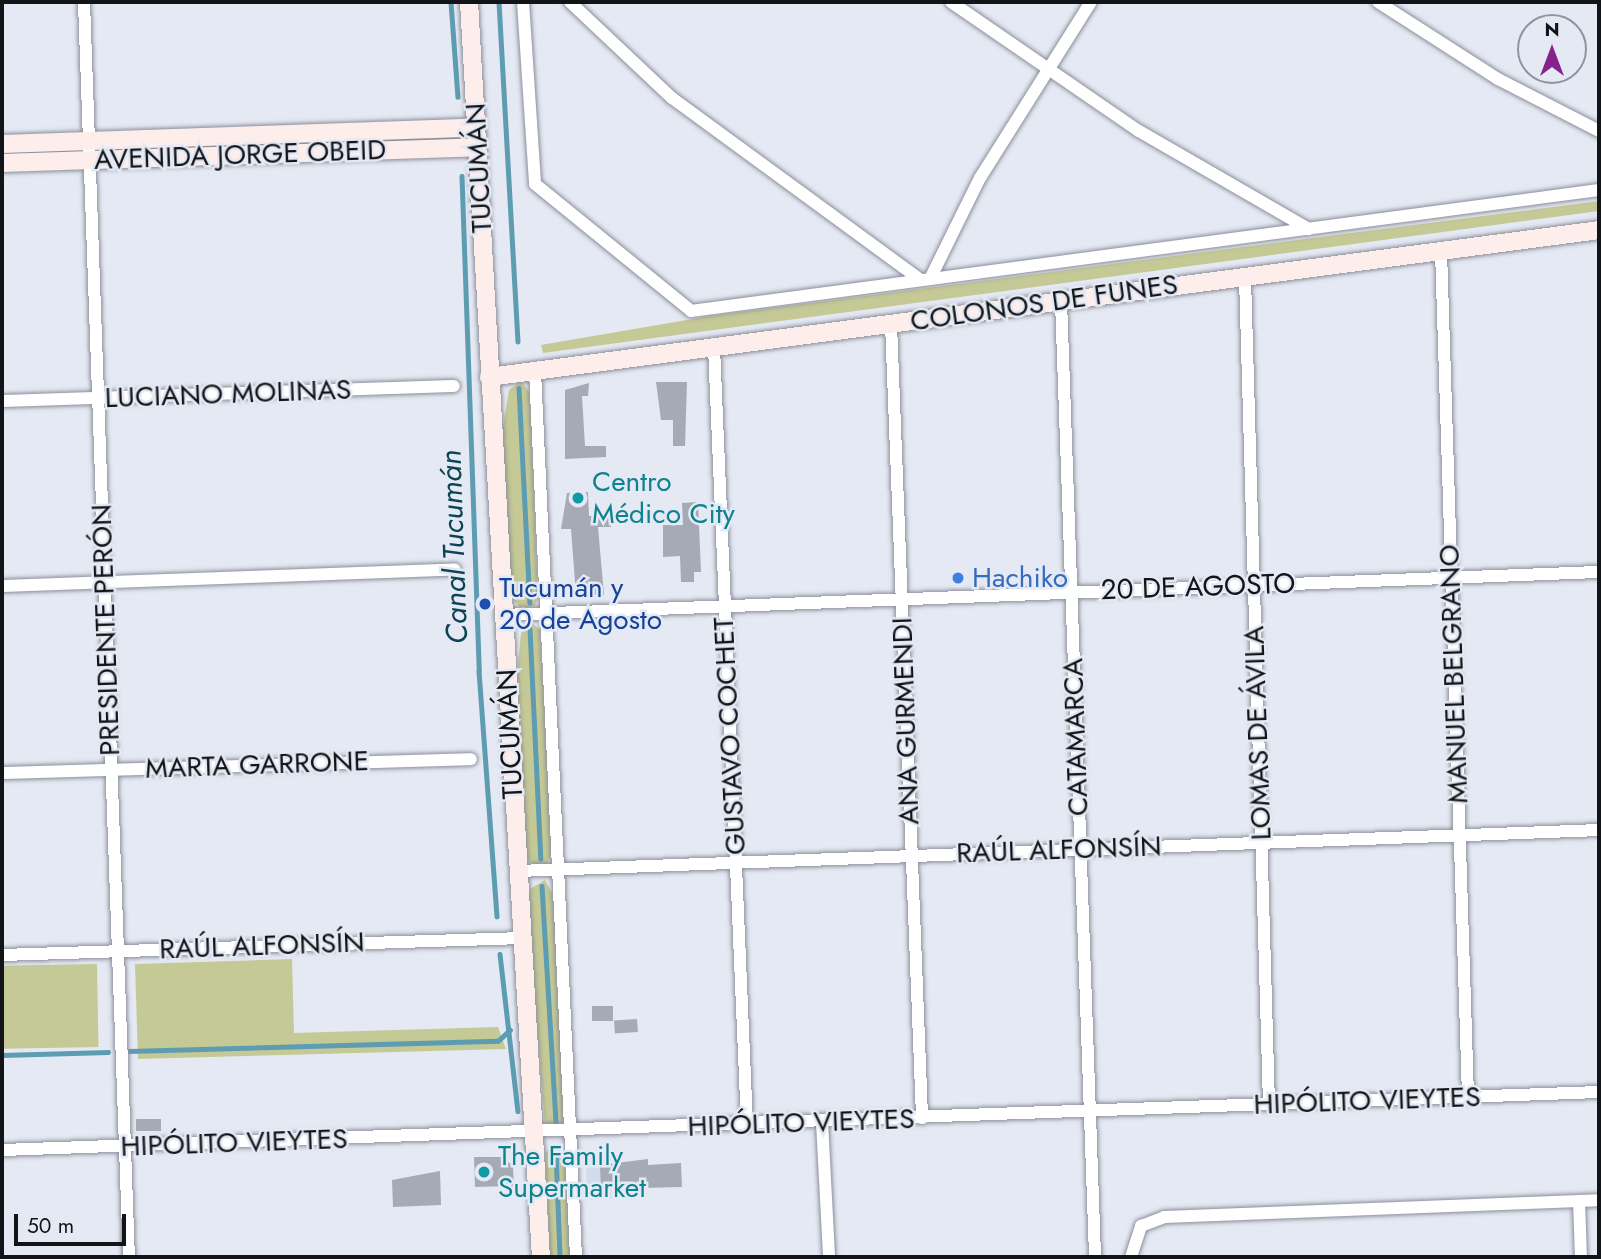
<!DOCTYPE html>
<html>
<head>
<meta charset="utf-8">
<style>
	body { margin:0 }
	#map { position:relative; width:1601px; height:1259px; overflow:hidden; background:#e4e9f4; font-family:Jost,sans-serif }
	div>[style] { position:absolute }
	[style*='--x'] { left:calc(var(--x)*1px); top:calc(var(--y)*1px); width:calc(var(--w)*1px); rotate:calc(var(--a)*1deg) }
	.built>* { inset:0; background:#d2dbec; transform-origin:0 0 }
	.green>* { inset:0; background:#c5c995; transform-origin:0 0 }
	.stream>* { height:4.5px; margin:-2.25px; padding:0 2.25px; transform-origin:2.25px; border-radius:2.25px; background:#5d9cb1 }
	.building>* { inset:0; background:#a5aab4; transform-origin:0 0 }
	.roads { filter:drop-shadow(0 0 2px #8b8f99) drop-shadow(0 0 2px #8b8f99) }
	.street>* { height:12px; margin:-6px; padding:0 6px; transform-origin:6px; border-radius:6px; background:#fff }
	.secondary>* { height:18px; margin:-9px; padding:0 9px; transform-origin:9px; border-radius:9px; background:#fdeeec }
	.dots>* { width:19px; height:19px; translate:-50% -50%; box-sizing:border-box; border:4px solid #e4e9f4; border-radius:50% }
	span { translate:-50% -50%; white-space:nowrap; text-align:center; line-height:1.15; -webkit-text-stroke:5px #e4e9f4; paint-order:stroke }
	.street-label { font-size:28px; color:#121417 }
	.culture-label { font-size:28px; color:#0d838f }
	.left { translate:0 -50%; text-align:left }
	.shop-label { font-size:28px; color:#366cbe }
	.transit-label { font-size:28px; color:#164399 }
	.water-label { font-size:30px; color:#0c4454; font-style:italic }
	.frame { position:absolute; inset:0; border:4px solid #121417; pointer-events:none }
	.north { position:absolute; left:1517px; top:14px; width:70px; height:70px; box-sizing:border-box; background:#e4e9f4; border:2px solid #90949c; border-radius:50%; rotate:0deg; font-size:19px; font-weight:700; line-height:28px; text-align:center; color:#121417 }
	.north::after { content:''; display:block; margin:auto; width:24px; height:32px; background:#86228b; clip-path:polygon(50% 0,100% 100%,50% 72%,0 100%) }
	.scale { position:absolute; left:14px; top:1214px; width:112px; height:32px; box-sizing:border-box; border:4px solid #121417; border-top:0; padding-left:9px; font-size:21px; line-height:24px; white-space:nowrap; color:#121417; -webkit-text-stroke:5px #e4e9f4; paint-order:stroke }
</style>
</head>
<body>
<div id="map">
	<div class="built">
		<i style="left:611px;top:1156px;width:43px;height:25px;rotate:89deg"></i>
	</div>
	<div class="green">
		<i style="clip-path:polygon(468px 134px,470px 140px,104px 153px,104px 148px)"></i>
		<i style="clip-path:polygon(1599px 201px,1599px 211px,543px 353px,541px 345px,710px 316px)"></i>
		<i style="clip-path:polygon(521px 381px,530px 393px,538px 598px,535px 606px,522px 609px,510px 597px,502px 432px,509px 390px)"></i>
		<i style="clip-path:polygon(532px 623px,540px 630px,545px 720px,552px 854px,545px 867px,529px 862px,524px 851px,515px 696px,521px 633px)"></i>
		<i style="clip-path:polygon(545px 880px,556px 901px,565px 1117px,562px 1124px,545px 1125px,527px 903px,530px 889px)"></i>
		<i style="clip-path:polygon(292px 959px,294px 1033px,498px 1027px,506px 1049px,138px 1059px,135px 964px)"></i>
		<i style="left:97px;top:964px;width:83px;height:95px;rotate:89deg"></i>
		<i style="clip-path:polygon(554px 1144px,565px 1152px,570px 1257px,550px 1257px,545px 1153px)"></i>
	</div>
	<div class="stream">
		<i style="--x:451;--y:2;--w:95;--a:85.8"></i>
		<i style="--x:499;--y:2;--w:340;--a:86.8"></i>
		<i style="--x:462;--y:176;--w:495;--a:88"></i>
		<i style="--x:479;--y:671;--w:246;--a:85.8"></i>
		<i style="--x:519;--y:388;--w:215;--a:87.1"></i>
		<i style="--x:530;--y:629;--w:230;--a:87.3"></i>
		<i style="--x:542;--y:886;--w:236;--a:86.6"></i>
		<i style="--x:500;--y:954;--w:158;--a:83.5"></i>
		<i style="--x:129;--y:1051;--w:369;--a:-1.6"></i>
		<i style="--x:498;--y:1041;--w:16;--a:-43"></i>
		<i style="--x:2;--y:1055;--w:106;--a:-1.6"></i>
		<i style="--x:556;--y:1151;--w:106;--a:87.8"></i>
	</div>
	<div class="building">
		<i style="clip-path:polygon(656px 382px,687px 382px,685px 446px,673px 446px,673px 420px,661px 420px)"></i>
		<i style="clip-path:polygon(589px 383px,588px 396px,582px 396px,585px 446px,606px 446px,606px 457px,565px 459px,565px 390px)"></i>
		<i style="clip-path:polygon(588px 492px,589px 516px,610px 515px,611px 527px,598px 527px,604px 595px,576px 595px,571px 529px,561px 529px,567px 493px)"></i>
		<i style="clip-path:polygon(698px 502px,701px 572px,694px 572px,694px 582px,681px 582px,680px 556px,663px 557px,663px 525px,683px 525px,682px 503px)"></i>
		<i style="left:592px;top:1006px;width:21px;height:15px"></i>
		<i style="left:637px;top:1019px;width:13px;height:23px;rotate:86deg"></i>
		<i style="left:136px;top:1119px;width:25px;height:12px"></i>
		<i style="clip-path:polygon(474px 1157px,504px 1157px,513px 1167px,514px 1186px,475px 1187px)"></i>
		<i style="clip-path:polygon(648px 1159px,648px 1165px,681px 1163px,682px 1187px,601px 1189px,600px 1165px)"></i>
		<i style="clip-path:polygon(440px 1171px,441px 1205px,393px 1207px,392px 1180px)"></i>
	</div>
	<div class="roads">
		<div class="street">
			<i style="--x:84;--y:2;--w:1256;--a:87.95"></i>
			<i style="--x:523;--y:2;--w:182;--a:86.2"></i>
			<i style="--x:535;--y:184;--w:201;--a:39.1"></i>
			<i style="--x:691;--y:311;--w:916;--a:-7.59"></i>
			<i style="--x:570;--y:2;--w:140;--a:43.3"></i>
			<i style="--x:672;--y:98;--w:308;--a:36.2"></i>
			<i style="--x:951;--y:2;--w:228;--a:34.5"></i>
			<i style="--x:1139;--y:131;--w:196;--a:30"></i>
			<i style="--x:1378;--y:2;--w:143;--a:32.7"></i>
			<i style="--x:1498;--y:79;--w:114;--a:27.2"></i>
			<i style="--x:1441;--y:251;--w:846;--a:88.17"></i>
			<i style="--x:1245;--y:277;--w:828;--a:88.34"></i>
			<i style="--x:930;--y:279;--w:113;--a:-63.7"></i>
			<i style="--x:980;--y:178;--w:208;--a:-57.8"></i>
			<i style="--x:1061;--y:301;--w:957;--a:87.96"></i>
			<i style="--x:891;--y:324;--w:795;--a:87.76"></i>
			<i style="--x:714;--y:347;--w:779;--a:87.57"></i>
			<i style="--x:535;--y:371;--w:887;--a:87.35"></i>
			<i style="--x:2;--y:401;--w:452;--a:-1.9"></i>
			<i style="--x:2;--y:586;--w:453;--a:-2.1"></i>
			<i style="--x:503;--y:615;--w:1097;--a:-2.25"></i>
			<i style="--x:2;--y:773;--w:469;--a:-1.7"></i>
			<i style="--x:518;--y:871;--w:1082;--a:-2.17"></i>
			<i style="--x:2;--y:955;--w:520;--a:-1.87"></i>
			<i style="--x:822;--y:1122;--w:135;--a:87"></i>
			<i style="--x:2;--y:1150;--w:1598;--a:-2.08"></i>
			<i style="--x:1579;--y:1201;--w:56;--a:88"></i>
			<i style="--x:1131;--y:1257;--w:33;--a:-72"></i>
			<i style="--x:1141;--y:1226;--w:25;--a:-21"></i>
			<i style="--x:1164;--y:1217;--w:435;--a:-2.2"></i>
		</div>
		<div class="secondary">
			<i style="--x:469;--y:2;--w:1257;--a:86.72"></i>
			<i style="--x:2;--y:144;--w:475;--a:-2"></i>
			<i style="--x:2;--y:163;--w:476;--a:-1.9"></i>
			<i style="--x:489;--y:377;--w:1120;--a:-7.54"></i>
		</div>
	</div>
	<div class="dots">
		<i style="left:578px;top:498px;background:#0f9aa8"></i>
		<i style="left:958px;top:578px;background:#3f7fe0"></i>
		<i style="left:485px;top:604px;background:#1a4fb4"></i>
		<i style="left:484px;top:1172px;background:#0f9aa8"></i>
	</div>
	<div class="street-label">
		<span style="left:240px;top:155px;rotate:-2deg">AVENIDA JORGE OBEID</span>
		<span style="left:479px;top:168px;rotate:-93deg">TUCUMÁN</span>
		<span style="left:1044px;top:303px;rotate:-8deg">COLONOS DE FUNES</span>
		<span style="left:228px;top:394px;rotate:-2deg">LUCIANO MOLINAS</span>
		<span style="left:1198px;top:587px;rotate:-2deg">20 DE AGOSTO</span>
		<span style="left:106px;top:630px;rotate:-92deg">PRESIDENTE PERÓN</span>
		<span style="left:1454px;top:674px;rotate:-92deg">MANUEL BELGRANO</span>
		<span style="left:906px;top:721px;rotate:-92deg">ANA GURMENDI</span>
		<span style="left:1258px;top:733px;rotate:-92deg">LOMAS DE ÁVILA</span>
		<span style="left:510px;top:734px;rotate:-93deg">TUCUMÁN</span>
		<span style="left:730px;top:736px;rotate:-93deg">GUSTAVO COCHET</span>
		<span style="left:1076px;top:737px;rotate:-92deg">CATAMARCA</span>
		<span style="left:257px;top:765px;rotate:-2deg">MARTA GARRONE</span>
		<span style="left:1059px;top:850px;rotate:-2deg">RAÚL ALFONSÍN</span>
		<span style="left:262px;top:946px;rotate:-2deg">RAÚL ALFONSÍN</span>
		<span style="left:1367px;top:1101px;rotate:-2deg">HIPÓLITO VIEYTES</span>
		<span style="left:801px;top:1123px;rotate:-2deg">HIPÓLITO VIEYTES</span>
		<span style="left:234px;top:1143px;rotate:-2deg">HIPÓLITO VIEYTES</span>
	</div>
	<div class="culture-label">
		<span class="left" style="left:592px;top:498px">Centro<br>Médico City</span>
		<span class="left" style="left:498px;top:1172px">The Family<br>Supermarket</span>
	</div>
	<div class="shop-label">
		<span class="left" style="left:972px;top:578px">Hachiko</span>
	</div>
	<div class="transit-label">
		<span class="left" style="left:499px;top:604px">Tucumán y<br>20 de Agosto</span>
	</div>
	<div class="water-label">
		<span style="left:454px;top:547px;rotate:-92deg">Canal Tucumán</span>
	</div>
	<div class="frame"></div>
	<div class="north">N</div>
	<div class="scale">50 m</div>
</div>
</body>
</html>
